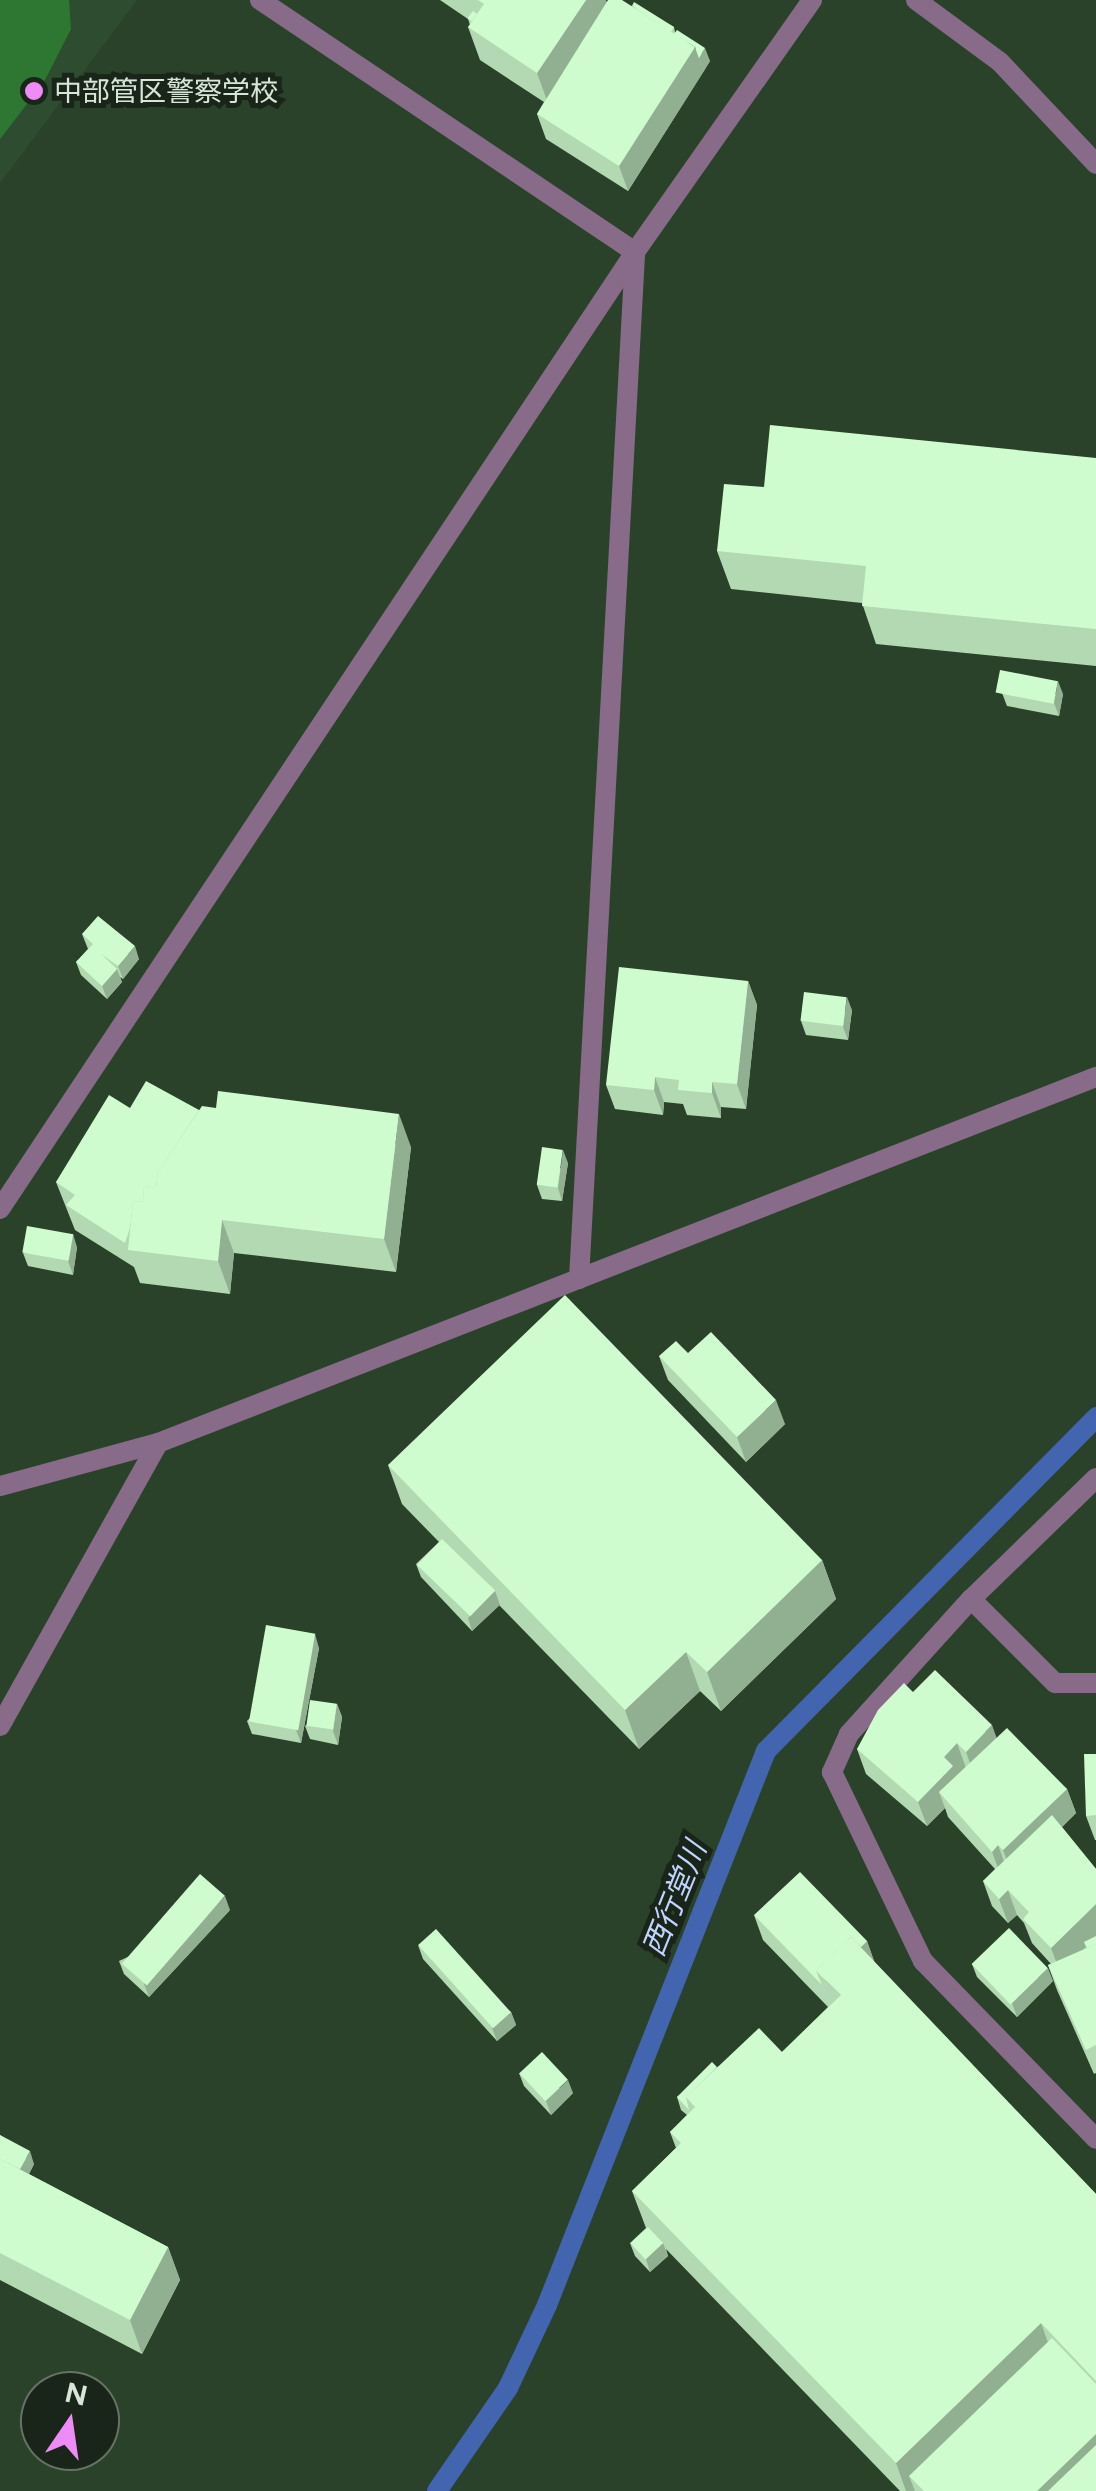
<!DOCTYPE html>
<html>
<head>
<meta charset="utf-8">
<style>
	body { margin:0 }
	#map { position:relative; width:1096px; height:2491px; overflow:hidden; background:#2a422a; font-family:Figtree,"Noto Sans JP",sans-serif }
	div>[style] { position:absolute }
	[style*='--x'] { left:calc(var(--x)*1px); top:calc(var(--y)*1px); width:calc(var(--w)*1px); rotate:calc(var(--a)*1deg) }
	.built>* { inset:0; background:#2e4c2f }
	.forest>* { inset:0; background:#2d7733 }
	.stream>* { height:20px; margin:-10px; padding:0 10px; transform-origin:10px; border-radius:10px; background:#4364af }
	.minor>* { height:20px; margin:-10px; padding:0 10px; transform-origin:10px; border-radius:10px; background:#876b89 }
	.wall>* { inset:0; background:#b2d9b2 }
	.shaded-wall>* { inset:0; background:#91b091 }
	.building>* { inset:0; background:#cffccf; transform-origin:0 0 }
	.dots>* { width:28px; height:28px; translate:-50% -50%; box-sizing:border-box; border:5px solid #1a251a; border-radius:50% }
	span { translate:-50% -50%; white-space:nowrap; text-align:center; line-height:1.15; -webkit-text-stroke:10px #1a251a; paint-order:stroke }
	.poi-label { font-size:28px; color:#d7e6d7 }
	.left { translate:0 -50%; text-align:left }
	.water-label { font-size:30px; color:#c0d4fe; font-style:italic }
	.north { position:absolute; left:20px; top:2371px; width:100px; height:100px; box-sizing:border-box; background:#1a251a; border:2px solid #667266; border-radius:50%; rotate:13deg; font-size:28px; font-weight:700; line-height:40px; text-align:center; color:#d7e6d7 }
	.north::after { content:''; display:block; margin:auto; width:35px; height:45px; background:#ef8bf6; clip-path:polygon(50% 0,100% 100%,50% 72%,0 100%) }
</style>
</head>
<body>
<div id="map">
	<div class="built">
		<i style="clip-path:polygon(0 0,137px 0,0 183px)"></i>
	</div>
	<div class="forest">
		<i style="clip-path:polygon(0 0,69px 0,71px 29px,44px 82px,0 139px)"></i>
	</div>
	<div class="stream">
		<i style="--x:437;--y:2491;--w:125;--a:-55.4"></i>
		<i style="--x:508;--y:2388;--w:92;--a:-64.8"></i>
		<i style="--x:547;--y:2305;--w:596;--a:-68.43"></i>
		<i style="--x:766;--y:1751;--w:470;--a:-45.3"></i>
	</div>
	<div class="minor">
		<i style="--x:260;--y:0;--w:452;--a:33.9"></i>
		<i style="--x:916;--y:0;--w:104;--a:36.4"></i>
		<i style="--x:1000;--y:62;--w:140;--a:46.7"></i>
		<i style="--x:0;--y:1209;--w:1149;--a:-56.43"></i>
		<i style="--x:635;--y:252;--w:308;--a:-54.9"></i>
		<i style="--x:579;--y:1279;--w:1027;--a:-86.87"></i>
		<i style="--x:1096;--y:1478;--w:174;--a:135.9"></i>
		<i style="--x:971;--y:1599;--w:182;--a:132.1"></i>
		<i style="--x:849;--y:1734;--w:42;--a:114.1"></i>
		<i style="--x:832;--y:1772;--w:210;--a:64.3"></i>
		<i style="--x:923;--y:1961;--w:248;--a:45.8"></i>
		<i style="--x:0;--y:1486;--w:164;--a:-15.2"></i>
		<i style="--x:158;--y:1443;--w:1007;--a:-21.32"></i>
		<i style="--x:971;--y:1599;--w:119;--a:45"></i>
		<i style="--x:1055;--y:1683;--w:41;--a:0"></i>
		<i style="--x:0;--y:1726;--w:324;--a:-60.8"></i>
	</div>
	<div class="wall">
		<i style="clip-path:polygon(440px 0,606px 0,606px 2px,632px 6px,674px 27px,675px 32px,710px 61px,628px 191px,546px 139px,537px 114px,544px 102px,480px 60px,468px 27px,470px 25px,468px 19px)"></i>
		<i style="clip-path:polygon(1096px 458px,1096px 666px,876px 644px,862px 603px,731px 589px,717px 551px,764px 487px)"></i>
		<i style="clip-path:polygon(1002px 693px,1063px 694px,1059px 716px,1007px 706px)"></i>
		<i style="clip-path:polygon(82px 934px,139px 959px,123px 979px,120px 977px,122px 982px,107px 999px,81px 975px,76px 962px,88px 949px)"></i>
		<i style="clip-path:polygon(748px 981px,757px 1005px,746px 1109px,721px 1107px,721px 1118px,687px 1115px,683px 1104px,664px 1102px,663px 1115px,615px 1109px,606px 1085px)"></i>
		<i style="clip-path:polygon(852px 1010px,848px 1040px,806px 1035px,801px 1021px)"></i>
		<i style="clip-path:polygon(130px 1108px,199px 1110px,411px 1147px,396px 1272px,234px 1253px,230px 1294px,140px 1283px,134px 1267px,75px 1230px,56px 1182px)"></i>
		<i style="clip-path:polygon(568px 1163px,562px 1201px,542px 1199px,537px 1185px)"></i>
		<i style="clip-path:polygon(77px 1247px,73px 1275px,28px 1266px,23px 1253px)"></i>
		<i style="clip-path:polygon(688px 1353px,785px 1424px,746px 1462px,668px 1380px,659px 1356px)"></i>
		<i style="clip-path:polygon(388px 1465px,822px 1560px,836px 1599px,721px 1711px,700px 1691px,639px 1749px,499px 1605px,472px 1631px,421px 1577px,416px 1564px,439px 1542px,402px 1504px)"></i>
		<i style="clip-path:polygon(319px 1648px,301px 1743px,252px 1734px,247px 1721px)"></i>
		<i style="clip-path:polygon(913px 1692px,996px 1738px,1067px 1789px,1076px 1813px,1062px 1827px,1096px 1869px,1096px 2073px,1094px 2074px,1057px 1990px,1048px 1965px,1051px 1964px,1032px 1943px,1024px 1923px,1017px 1915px,1008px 1923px,992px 1906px,983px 1881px,995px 1869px,948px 1817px,945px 1808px,927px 1826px,866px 1774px,857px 1749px)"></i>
		<i style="clip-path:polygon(337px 1704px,342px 1717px,338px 1745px,310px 1739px,305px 1726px)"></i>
		<i style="clip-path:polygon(1096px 1754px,1096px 1840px,1095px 1840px,1086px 1816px)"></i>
		<i style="clip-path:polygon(230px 1910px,149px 1997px,124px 1974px,119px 1961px)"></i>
		<i style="clip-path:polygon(754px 1915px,867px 1941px,874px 1962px,1096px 2194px,1096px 2491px,900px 2491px,666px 2249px,668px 2256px,650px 2272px,635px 2256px,630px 2243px,646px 2228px,632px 2191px,676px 2148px,670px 2132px,687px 2115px,681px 2110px,677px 2097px,717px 2067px,782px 2052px,828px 2007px,763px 1940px)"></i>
		<i style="clip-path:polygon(418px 1945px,511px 2012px,516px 2025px,497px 2041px,423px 1959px)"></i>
		<i style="clip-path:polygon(972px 1964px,1053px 1981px,1017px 2017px,977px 1977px)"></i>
		<i style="clip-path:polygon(519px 2073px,573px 2093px,551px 2115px,524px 2086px)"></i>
		<i style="clip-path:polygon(0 2135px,34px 2164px,29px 2174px,168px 2247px,180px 2280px,142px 2354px,0 2280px)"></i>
	</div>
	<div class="shaded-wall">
		<i style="clip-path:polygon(586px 0,606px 0,611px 14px,549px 106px,537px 73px)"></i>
		<i style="clip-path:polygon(695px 47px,704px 71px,628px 191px,619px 166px)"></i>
		<i style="clip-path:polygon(705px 48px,710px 61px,704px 71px,699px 58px)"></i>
		<i style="clip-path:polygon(1058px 681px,1063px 694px,1059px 716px,1054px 703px)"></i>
		<i style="clip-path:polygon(135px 946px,139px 959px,123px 979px,118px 966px)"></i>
		<i style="clip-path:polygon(117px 969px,122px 982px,107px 999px,102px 986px)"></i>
		<i style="clip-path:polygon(748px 981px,757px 1005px,746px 1109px,737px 1084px)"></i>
		<i style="clip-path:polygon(847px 997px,852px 1010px,848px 1040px,843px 1027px)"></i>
		<i style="clip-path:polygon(655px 1077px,664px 1102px,663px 1115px,654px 1090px)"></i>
		<i style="clip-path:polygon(712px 1082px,721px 1107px,721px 1118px,712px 1093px)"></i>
		<i style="clip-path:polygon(399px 1114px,411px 1147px,396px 1272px,384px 1239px)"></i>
		<i style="clip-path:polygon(563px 1150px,568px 1163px,562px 1201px,558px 1188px)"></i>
		<i style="clip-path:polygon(222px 1220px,234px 1253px,230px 1294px,218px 1261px)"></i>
		<i style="clip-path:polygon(73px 1234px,77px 1247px,73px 1275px,68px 1261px)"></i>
		<i style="clip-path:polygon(776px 1400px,785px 1424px,746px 1462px,737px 1437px)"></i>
		<i style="clip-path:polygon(822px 1560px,836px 1599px,721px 1711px,707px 1672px)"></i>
		<i style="clip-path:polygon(495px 1591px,500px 1605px,472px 1631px,468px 1618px)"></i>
		<i style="clip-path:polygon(315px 1634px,319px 1648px,301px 1743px,296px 1730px)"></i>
		<i style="clip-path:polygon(686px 1652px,700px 1691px,639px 1749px,625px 1710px)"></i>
		<i style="clip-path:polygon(337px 1704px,342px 1717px,338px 1745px,333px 1731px)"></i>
		<i style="clip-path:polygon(992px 1725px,1001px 1750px,975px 1777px,966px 1752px)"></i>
		<i style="clip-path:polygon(957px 1743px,966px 1768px,939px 1792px,945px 1808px,927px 1826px,918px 1802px,944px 1757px)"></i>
		<i style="clip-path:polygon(1067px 1789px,1076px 1813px,1012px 1874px,1003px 1850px)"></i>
		<i style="clip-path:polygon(998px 1845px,1007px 1870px,1001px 1876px,992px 1852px)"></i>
		<i style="clip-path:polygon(1008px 1890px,1017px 1915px,1008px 1923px,999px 1899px)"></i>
		<i style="clip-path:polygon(225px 1896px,230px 1910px,149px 1997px,144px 1984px)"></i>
		<i style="clip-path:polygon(1096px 1904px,1096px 1938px,1084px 1942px,1086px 1947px,1060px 1972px,1051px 1948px)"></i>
		<i style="clip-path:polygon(867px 1941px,876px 1966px,841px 1995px,826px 1981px)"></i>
		<i style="clip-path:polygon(1048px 1968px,1053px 1981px,1017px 2017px,1012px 2003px)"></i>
		<i style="clip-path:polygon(511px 2012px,516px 2025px,497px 2041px,492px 2028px)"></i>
		<i style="clip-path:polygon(568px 2080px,573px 2093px,551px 2115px,546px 2101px)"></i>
		<i style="clip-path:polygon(30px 2151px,34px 2164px,18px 2195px,13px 2182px)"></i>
		<i style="clip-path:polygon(663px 2243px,668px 2256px,650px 2272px,646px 2259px)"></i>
		<i style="clip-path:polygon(168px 2247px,180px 2280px,142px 2354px,130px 2320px)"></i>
		<i style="clip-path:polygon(1041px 2323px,1055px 2362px,909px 2476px,915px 2491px,906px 2491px,896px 2463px)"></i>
		<i style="clip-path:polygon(1096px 2434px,1096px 2478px,1083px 2491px,1037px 2491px)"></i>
	</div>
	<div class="building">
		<i style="clip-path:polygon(478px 0,586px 0,537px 73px,468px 27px,484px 4px)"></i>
		<i style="clip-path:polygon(608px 0,622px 0,695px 47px,619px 166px,537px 114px)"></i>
		<i style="clip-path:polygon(634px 2px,674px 27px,671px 32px,632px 6px)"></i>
		<i style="left:473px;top:11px;width:5px;height:9px;rotate:37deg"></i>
		<i style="clip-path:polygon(677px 30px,705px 48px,699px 58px,695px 47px,674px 34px)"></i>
		<i style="clip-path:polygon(770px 425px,1096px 458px,1096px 629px,862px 606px,866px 566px,717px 551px,724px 484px,764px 487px)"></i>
		<i style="left:1000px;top:670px;width:59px;height:23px;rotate:11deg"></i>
		<i style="clip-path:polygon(98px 916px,135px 946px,118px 966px,101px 954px,117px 969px,102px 986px,76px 962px,93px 944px,82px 934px)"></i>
		<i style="clip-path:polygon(619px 967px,748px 981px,737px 1084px,712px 1082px,712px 1093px,678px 1090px,679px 1080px,655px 1077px,654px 1090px,606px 1085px)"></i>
		<i style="left:804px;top:992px;width:43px;height:29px;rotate:7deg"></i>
		<i style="clip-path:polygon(146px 1081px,199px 1110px,158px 1172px,156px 1188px,144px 1186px,143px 1201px,133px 1202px,130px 1228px,125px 1243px,66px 1205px,75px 1195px,56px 1182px,109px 1095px,130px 1108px)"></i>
		<i style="clip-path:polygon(218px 1091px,399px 1114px,384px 1239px,222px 1220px,218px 1261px,128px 1250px,133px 1202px,143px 1201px,144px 1186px,156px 1188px,158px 1172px,202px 1106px,216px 1108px)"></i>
		<i style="left:542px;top:1147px;width:21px;height:38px;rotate:8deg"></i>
		<i style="left:27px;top:1226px;width:47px;height:27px;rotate:10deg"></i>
		<i style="clip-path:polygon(565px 1295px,822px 1560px,707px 1672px,686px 1652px,625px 1710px,388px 1465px)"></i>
		<i style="clip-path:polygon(711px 1332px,776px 1400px,737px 1437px,659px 1356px,676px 1341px,688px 1353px)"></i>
		<i style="left:442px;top:1539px;width:74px;height:36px;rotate:44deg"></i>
		<i style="left:266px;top:1625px;width:50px;height:98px;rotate:10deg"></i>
		<i style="clip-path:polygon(935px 1670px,992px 1725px,966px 1752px,957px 1743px,944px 1757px,953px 1766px,918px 1802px,857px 1749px,878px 1710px,904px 1683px,913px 1692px)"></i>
		<i style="left:310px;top:1700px;width:27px;height:26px;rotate:8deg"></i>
		<i style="clip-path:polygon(1007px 1728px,1067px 1789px,1003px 1850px,998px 1845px,992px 1852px,939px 1792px)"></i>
		<i style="clip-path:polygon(1084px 1754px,1096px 1754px,1096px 1815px,1086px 1816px)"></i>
		<i style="clip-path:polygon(1052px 1815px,1096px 1869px,1096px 1904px,1051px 1948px,1023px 1919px,1029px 1912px,1008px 1890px,999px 1899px,983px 1881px)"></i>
		<i style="clip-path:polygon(800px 1872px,867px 1941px,861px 1947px,851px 1937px,816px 1971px,822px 1985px,754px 1915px)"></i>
		<i style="left:200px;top:1874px;width:33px;height:119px;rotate:41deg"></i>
		<i style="left:1009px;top:1928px;width:56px;height:52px;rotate:46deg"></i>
		<i style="left:436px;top:1929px;width:112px;height:24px;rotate:48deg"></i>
		<i style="clip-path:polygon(1096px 1936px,1096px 1944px,1087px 1948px,1084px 1942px)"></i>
		<i style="clip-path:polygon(851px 1937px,1096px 2194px,1096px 2381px,1041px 2323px,896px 2463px,632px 2191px,681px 2143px,670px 2132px,695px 2107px,686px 2097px,759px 2028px,782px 2052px,841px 1995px,816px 1971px)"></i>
		<i style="clip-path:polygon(1096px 1944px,1096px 2045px,1086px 2050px,1048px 1965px)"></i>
		<i style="left:542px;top:2052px;width:38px;height:31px;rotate:47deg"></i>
		<i style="clip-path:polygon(712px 2062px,717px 2067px,686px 2097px,689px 2110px,677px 2097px)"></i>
		<i style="clip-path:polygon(0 2135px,30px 2151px,20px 2169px,0 2159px)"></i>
		<i style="clip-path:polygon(0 2159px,168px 2247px,130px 2320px,0 2253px)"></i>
		<i style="left:648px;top:2227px;width:22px;height:24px;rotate:47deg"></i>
		<i style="clip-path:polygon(1052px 2338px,1096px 2384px,1096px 2434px,1037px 2491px,924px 2491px,909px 2476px)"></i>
		<i style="clip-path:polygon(1096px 2445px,1096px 2491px,1048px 2491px)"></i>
	</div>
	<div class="dots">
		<i style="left:34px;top:91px;background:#ef8bf6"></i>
	</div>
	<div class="poi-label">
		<span class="left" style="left:54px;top:91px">中部管区警察学校</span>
	</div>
	<div class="water-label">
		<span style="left:675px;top:1899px;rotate:-68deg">西行堂川</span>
	</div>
	<div class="north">N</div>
</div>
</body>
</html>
